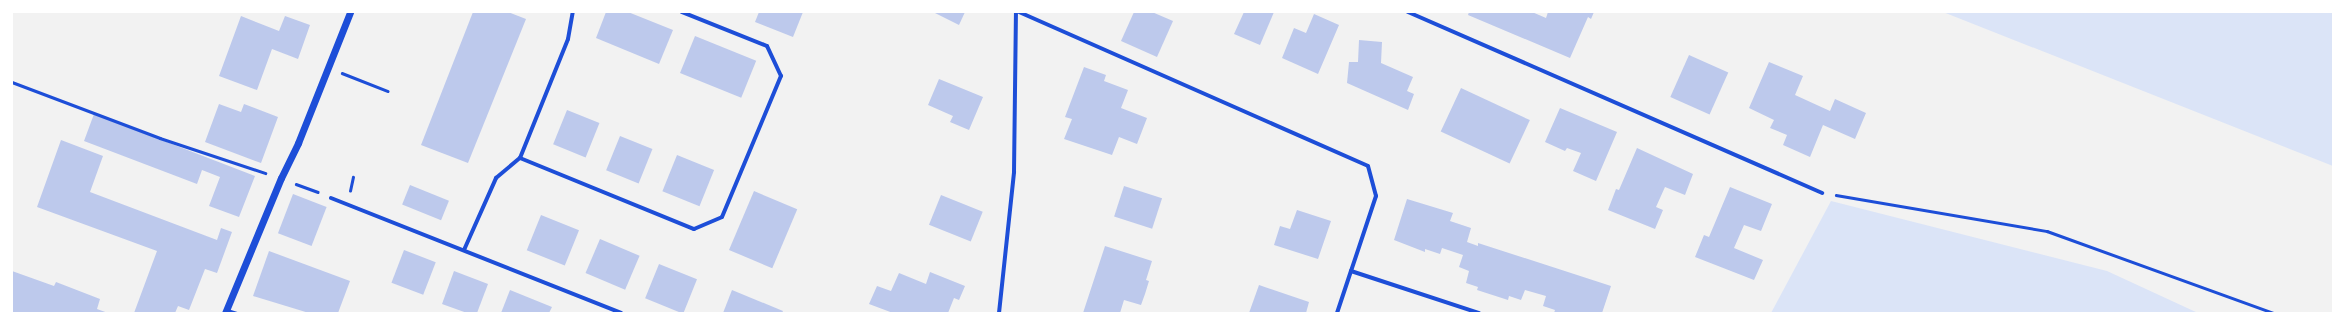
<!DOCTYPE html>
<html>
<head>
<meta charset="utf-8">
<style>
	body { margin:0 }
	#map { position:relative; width:2345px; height:325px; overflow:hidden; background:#f2f2f2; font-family:Quicksand,sans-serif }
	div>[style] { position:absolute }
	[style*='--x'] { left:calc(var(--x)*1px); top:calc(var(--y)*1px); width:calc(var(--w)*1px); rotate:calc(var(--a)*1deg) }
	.green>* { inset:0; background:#dbe4f7 }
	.building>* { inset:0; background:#bdc9ec; transform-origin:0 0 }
	.path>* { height:2.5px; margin:-1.25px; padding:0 1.25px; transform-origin:1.25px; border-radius:1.25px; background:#1d4ed8 }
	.service>* { height:3px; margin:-1.5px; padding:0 1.5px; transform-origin:1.5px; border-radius:1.5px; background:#1d4ed8 }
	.minor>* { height:4px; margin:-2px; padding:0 2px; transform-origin:2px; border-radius:2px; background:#1d4ed8 }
	.tertiary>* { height:7px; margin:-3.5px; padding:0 3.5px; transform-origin:3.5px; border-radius:3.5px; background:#1d4ed8 }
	span { translate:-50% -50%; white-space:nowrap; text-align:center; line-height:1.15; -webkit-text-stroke:4px #fff; paint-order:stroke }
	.frame { position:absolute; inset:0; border:13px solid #fff; pointer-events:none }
</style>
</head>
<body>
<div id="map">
	<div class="green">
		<i style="clip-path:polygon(1943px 12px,2333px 12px,2333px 166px,2123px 83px)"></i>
		<i style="clip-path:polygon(1831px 201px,2107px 271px,2198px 313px,1771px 313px)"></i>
	</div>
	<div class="building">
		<i style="clip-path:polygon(473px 12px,508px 12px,526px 19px,468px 163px,421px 145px)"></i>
		<i style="clip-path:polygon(606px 12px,628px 12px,673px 30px,659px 64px,596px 38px)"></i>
		<i style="clip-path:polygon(759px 12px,803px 12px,793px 37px,755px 22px)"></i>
		<i style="clip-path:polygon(933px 12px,965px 12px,959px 25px)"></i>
		<i style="clip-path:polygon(1134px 12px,1152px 12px,1173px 21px,1157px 57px,1121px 41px)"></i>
		<i style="clip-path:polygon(1244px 12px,1274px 12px,1260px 45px,1234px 34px)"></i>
		<i style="clip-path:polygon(1469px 12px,1532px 12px,1546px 18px,1548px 12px,1594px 12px,1591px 19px,1588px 17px,1570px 58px,1468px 15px)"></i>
		<i style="clip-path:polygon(1314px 14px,1339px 25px,1318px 74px,1282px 58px,1294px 28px,1306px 33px)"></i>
		<i style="clip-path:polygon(241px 16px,279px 31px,285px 16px,310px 25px,298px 59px,272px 49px,257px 90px,219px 76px)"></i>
		<i style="left:695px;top:36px;width:66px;height:40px;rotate:22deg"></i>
		<i style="clip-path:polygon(1359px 40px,1382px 42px,1381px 63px,1413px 77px,1407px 91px,1414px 94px,1408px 110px,1347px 83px,1349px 62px,1358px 62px)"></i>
		<i style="left:1689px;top:55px;width:43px;height:46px;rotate:24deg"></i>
		<i style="clip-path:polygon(1769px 62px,1803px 76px,1795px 95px,1830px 111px,1835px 99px,1866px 113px,1855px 139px,1823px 125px,1810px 157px,1783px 145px,1787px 135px,1770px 128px,1774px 120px,1749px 108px)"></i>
		<i style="clip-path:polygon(1084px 67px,1106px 75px,1104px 81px,1128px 90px,1121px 108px,1147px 118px,1137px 144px,1119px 137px,1112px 155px,1064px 139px,1072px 119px,1065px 117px)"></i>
		<i style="clip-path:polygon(939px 79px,983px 97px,969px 130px,950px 122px,953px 116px,928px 105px)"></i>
		<i style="left:1461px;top:88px;width:76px;height:48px;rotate:25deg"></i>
		<i style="clip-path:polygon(219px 104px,241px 112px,244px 104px,278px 117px,261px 163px,205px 142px)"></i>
		<i style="clip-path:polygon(1560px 108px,1617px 132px,1596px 181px,1573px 171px,1581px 153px,1567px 148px,1565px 151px,1545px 142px)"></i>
		<i style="left:567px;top:110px;width:35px;height:37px;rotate:22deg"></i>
		<i style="clip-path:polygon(94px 114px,255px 176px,239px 217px,209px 206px,220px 177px,202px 170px,197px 184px,84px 141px)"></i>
		<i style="left:620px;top:136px;width:35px;height:37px;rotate:22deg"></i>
		<i style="clip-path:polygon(61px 140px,103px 156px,90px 192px,217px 240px,221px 228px,232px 232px,217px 273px,205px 269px,189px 310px,178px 306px,175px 313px,134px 313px,157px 251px,37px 207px)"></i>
		<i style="clip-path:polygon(1637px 148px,1693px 174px,1685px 195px,1665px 187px,1656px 207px,1663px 210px,1655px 229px,1608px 210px,1616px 189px,1619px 190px)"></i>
		<i style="left:677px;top:155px;width:40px;height:39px;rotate:22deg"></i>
		<i style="left:410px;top:185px;width:42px;height:21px;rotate:22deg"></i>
		<i style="left:1124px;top:186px;width:40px;height:32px;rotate:18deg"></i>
		<i style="clip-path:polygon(1730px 187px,1772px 204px,1761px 231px,1744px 225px,1734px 248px,1763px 260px,1754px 280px,1695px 257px,1704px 235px,1709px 237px)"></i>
		<i style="left:754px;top:191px;width:47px;height:64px;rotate:23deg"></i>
		<i style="left:293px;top:194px;width:36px;height:42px;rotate:21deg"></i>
		<i style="left:941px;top:195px;width:45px;height:32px;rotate:22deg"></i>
		<i style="clip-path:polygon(1407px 199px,1453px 213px,1450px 221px,1471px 228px,1467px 242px,1478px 246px,1478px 243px,1611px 286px,1602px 313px,1554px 313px,1555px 310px,1543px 306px,1546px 296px,1525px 290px,1521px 300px,1509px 296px,1508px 300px,1477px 290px,1478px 287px,1466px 283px,1469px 271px,1459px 267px,1463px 255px,1442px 248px,1440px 254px,1425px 249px,1425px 252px,1394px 240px)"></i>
		<i style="clip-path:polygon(1297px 210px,1331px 221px,1318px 259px,1274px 245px,1280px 226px,1290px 229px)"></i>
		<i style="left:541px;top:215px;width:41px;height:38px;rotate:22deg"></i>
		<i style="left:600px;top:239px;width:43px;height:37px;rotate:23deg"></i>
		<i style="clip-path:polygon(1105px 246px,1152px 261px,1146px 280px,1149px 281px,1145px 294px,1141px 305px,1124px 300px,1120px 313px,1083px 313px)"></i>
		<i style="left:404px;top:250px;width:34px;height:35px;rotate:21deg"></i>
		<i style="clip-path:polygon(269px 251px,350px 281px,338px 313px,309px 313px,253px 296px)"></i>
		<i style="left:659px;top:264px;width:41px;height:37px;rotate:22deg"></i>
		<i style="clip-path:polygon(12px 271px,54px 286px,56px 282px,100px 299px,97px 309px,108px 313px,12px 313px)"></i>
		<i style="clip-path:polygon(454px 271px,488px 284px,477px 313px,467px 313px,442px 304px)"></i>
		<i style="clip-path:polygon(930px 272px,965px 286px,959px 300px,954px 298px,948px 313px,893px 313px,869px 304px,877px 286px,891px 291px,899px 273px,926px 284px)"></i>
		<i style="clip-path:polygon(1259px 285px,1309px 302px,1306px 313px,1249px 313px)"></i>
		<i style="clip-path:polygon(510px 290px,552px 307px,549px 313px,501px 313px)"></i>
		<i style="clip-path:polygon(732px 290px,783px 311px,782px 313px,723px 313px)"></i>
	</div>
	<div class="path">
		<i style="--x:342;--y:73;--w:49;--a:21.4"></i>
		<i style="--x:12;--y:82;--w:158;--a:20.7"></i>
		<i style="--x:160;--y:138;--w:111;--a:18.4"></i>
		<i style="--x:296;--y:184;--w:23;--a:20"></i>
		<i style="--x:350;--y:191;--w:14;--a:-78"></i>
		<i style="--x:1836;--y:195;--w:214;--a:9.7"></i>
		<i style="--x:2047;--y:231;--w:241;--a:19.9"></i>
	</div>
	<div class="service">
		<i style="--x:227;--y:310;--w:10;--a:17"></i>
	</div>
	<div class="minor">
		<i style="--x:1019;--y:12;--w:381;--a:23.8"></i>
		<i style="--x:1368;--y:166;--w:31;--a:75"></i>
		<i style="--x:1376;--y:196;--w:79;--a:108.4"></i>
		<i style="--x:1351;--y:271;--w:135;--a:18.2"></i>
		<i style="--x:1408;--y:12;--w:452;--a:23.6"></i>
		<i style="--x:520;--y:158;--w:188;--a:22.2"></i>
		<i style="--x:694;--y:229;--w:30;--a:-23"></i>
		<i style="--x:722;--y:217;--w:153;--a:-67.3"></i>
		<i style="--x:781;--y:76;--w:33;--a:-115"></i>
		<i style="--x:767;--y:46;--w:92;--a:-158.2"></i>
		<i style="--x:331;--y:198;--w:312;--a:21.6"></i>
		<i style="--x:464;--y:250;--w:79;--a:-66"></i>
		<i style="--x:496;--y:178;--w:31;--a:-40"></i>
		<i style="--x:520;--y:158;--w:128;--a:-68"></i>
		<i style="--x:568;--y:39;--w:27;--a:-80"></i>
		<i style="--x:999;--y:313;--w:142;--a:-83.9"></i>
		<i style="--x:1014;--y:172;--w:160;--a:-89.3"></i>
		<i style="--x:1337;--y:313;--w:44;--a:-71.6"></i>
	</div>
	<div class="tertiary">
		<i style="--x:225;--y:313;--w:146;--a:-67.5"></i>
		<i style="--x:281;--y:178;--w:39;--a:-64"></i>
		<i style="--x:298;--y:143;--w:141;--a:-68.3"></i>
	</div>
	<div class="frame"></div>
</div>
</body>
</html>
